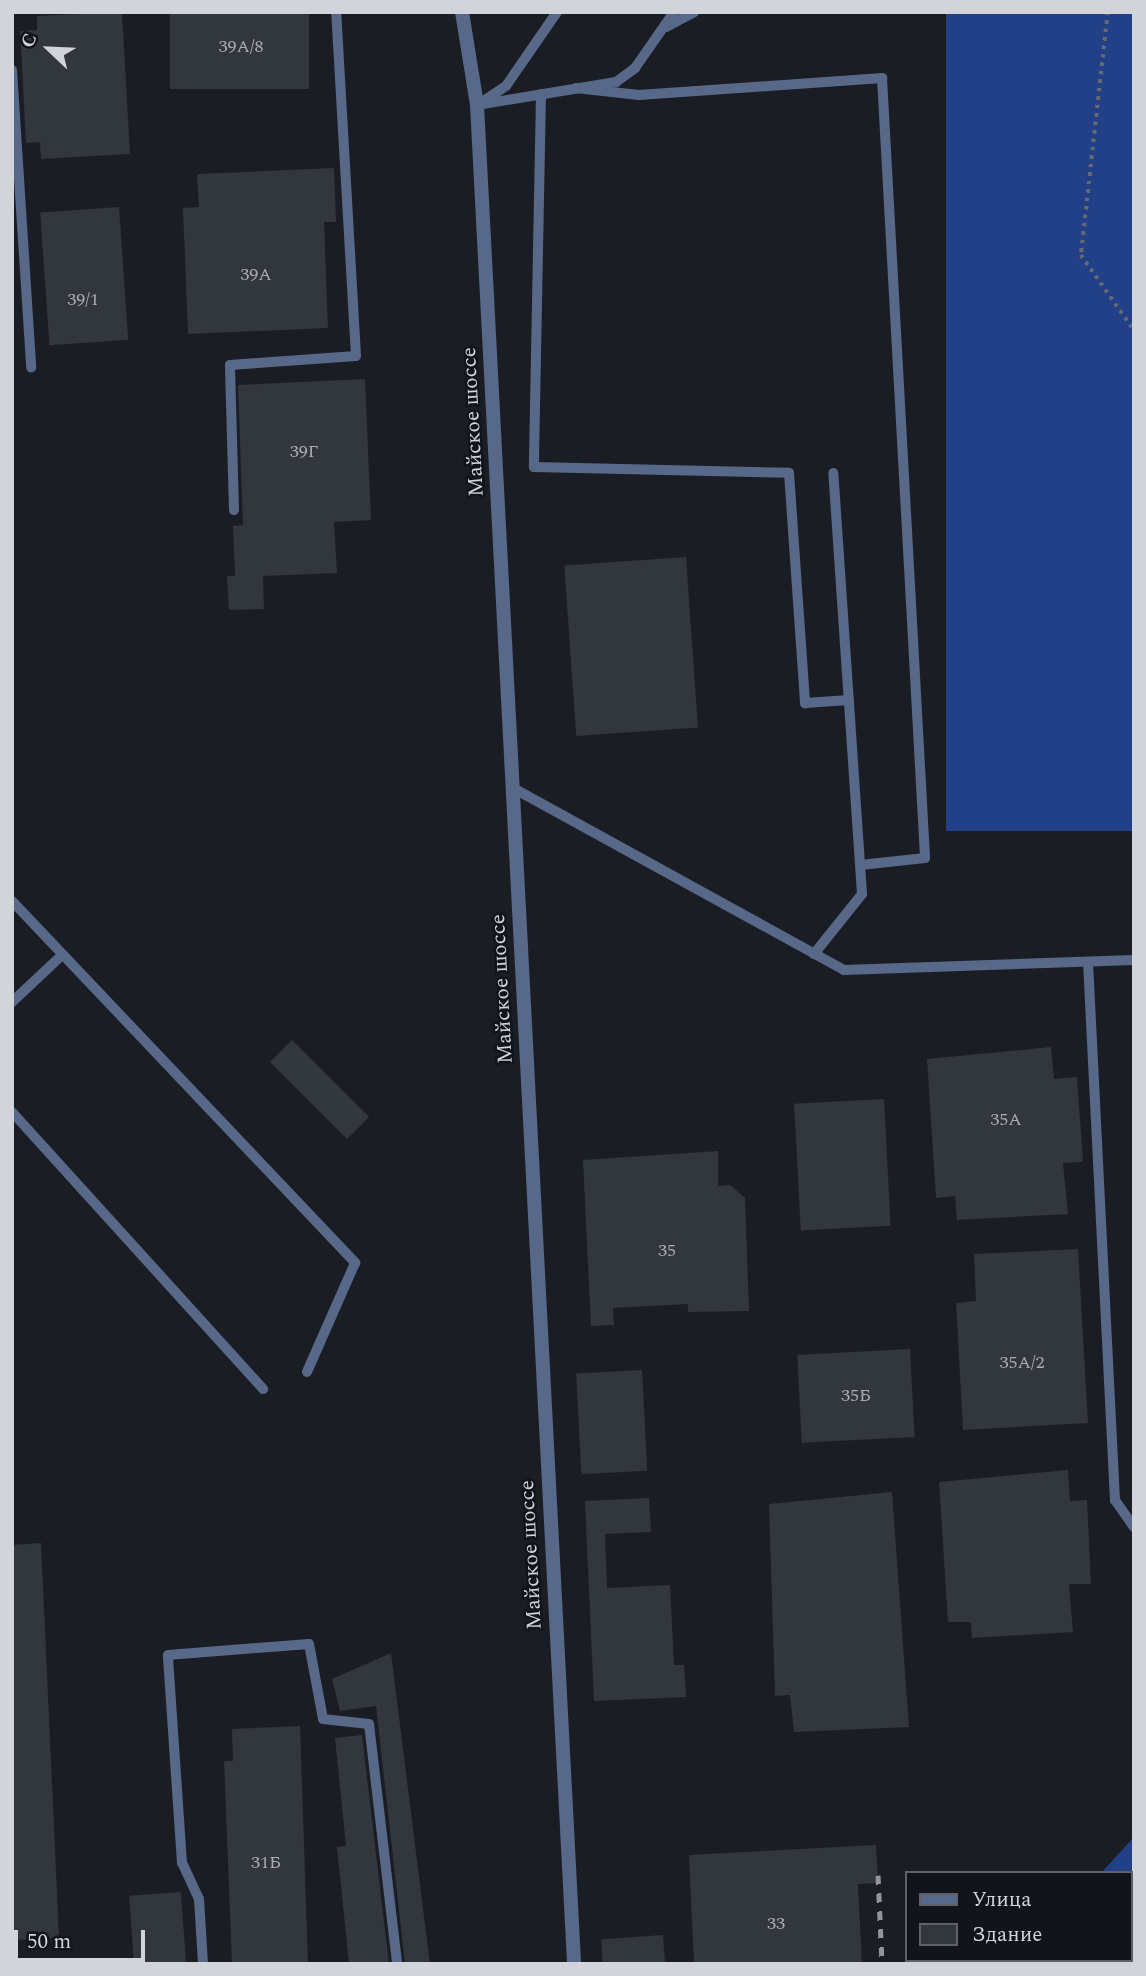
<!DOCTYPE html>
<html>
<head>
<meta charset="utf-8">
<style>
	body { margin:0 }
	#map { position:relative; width:1146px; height:1976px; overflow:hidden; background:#1a1e24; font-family:Spectral,serif }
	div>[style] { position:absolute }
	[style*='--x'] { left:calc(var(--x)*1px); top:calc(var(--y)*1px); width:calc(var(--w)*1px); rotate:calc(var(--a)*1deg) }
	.forest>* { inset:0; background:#224088; transform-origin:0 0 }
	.building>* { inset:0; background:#32363d; transform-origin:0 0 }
	.path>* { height:3.5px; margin-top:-1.75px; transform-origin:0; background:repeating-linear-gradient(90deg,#66696f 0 3.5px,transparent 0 8.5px) }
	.service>* { height:10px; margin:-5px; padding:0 5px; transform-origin:5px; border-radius:5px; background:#576889 }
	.minor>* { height:14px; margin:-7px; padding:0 7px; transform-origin:7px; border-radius:7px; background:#576889 }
	.rail>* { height:5px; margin-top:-2.5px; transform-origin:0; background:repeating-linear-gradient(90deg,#93959b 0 9px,transparent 0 18px) }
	span { translate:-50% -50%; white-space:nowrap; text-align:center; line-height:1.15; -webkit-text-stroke:5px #11141b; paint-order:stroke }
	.number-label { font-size:18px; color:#aaacb2 }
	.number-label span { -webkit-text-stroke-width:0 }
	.street-label { font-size:21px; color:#d2d4d9 }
	.frame { position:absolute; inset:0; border:14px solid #d2d4d9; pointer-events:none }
	.legend { position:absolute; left:905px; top:1871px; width:228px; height:91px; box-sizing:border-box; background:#11141b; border:2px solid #5e6167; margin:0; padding:9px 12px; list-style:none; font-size:21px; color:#d2d4d9 }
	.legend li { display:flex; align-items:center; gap:14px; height:35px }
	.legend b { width:35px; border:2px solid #5e6167 }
	.north { position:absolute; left:14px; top:14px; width:70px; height:70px; -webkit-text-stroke:5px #11141b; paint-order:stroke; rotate:293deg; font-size:19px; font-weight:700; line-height:28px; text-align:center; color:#d2d4d9 }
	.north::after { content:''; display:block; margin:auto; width:24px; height:32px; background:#d2d4d9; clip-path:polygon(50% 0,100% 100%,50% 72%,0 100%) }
	.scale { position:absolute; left:14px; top:1930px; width:131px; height:32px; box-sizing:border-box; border:4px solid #d2d4d9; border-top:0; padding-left:9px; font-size:21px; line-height:24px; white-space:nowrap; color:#d2d4d9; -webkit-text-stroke:5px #11141b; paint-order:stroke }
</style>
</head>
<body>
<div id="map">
	<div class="forest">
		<i style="left:946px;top:12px;width:188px;height:819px"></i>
		<i style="clip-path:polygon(1134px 1837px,1134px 1964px,1019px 1964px,1130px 1960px,1130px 1873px,1101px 1873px)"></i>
	</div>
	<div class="building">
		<i style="clip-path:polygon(122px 12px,130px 154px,41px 159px,40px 142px,26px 143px,20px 31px,37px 30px,37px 16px)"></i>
		<i style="left:170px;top:12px;width:139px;height:77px"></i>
		<i style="clip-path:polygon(334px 168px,336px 222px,324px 222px,328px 328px,188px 334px,183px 208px,199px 207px,197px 174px)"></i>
		<i style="left:119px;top:207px;width:133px;height:79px;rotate:86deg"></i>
		<i style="clip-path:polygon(365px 379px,371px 520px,334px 522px,337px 573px,263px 576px,264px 609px,229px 610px,227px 576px,235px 576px,233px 526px,243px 525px,238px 385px)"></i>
		<i style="left:686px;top:557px;width:171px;height:122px;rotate:86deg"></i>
		<i style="left:292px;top:1040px;width:109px;height:31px;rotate:45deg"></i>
		<i style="clip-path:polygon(1051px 1047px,1054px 1079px,1077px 1077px,1083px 1162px,1063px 1163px,1068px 1214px,957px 1220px,955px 1196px,936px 1198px,927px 1059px)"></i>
		<i style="left:884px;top:1099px;width:127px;height:90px;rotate:87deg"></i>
		<i style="clip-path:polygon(718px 1151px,718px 1186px,730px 1185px,745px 1198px,749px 1311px,688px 1312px,688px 1304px,613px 1308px,614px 1325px,591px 1326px,583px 1160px)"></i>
		<i style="clip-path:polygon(1078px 1249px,1088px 1423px,963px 1430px,956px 1303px,976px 1301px,974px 1254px)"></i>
		<i style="left:910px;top:1349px;width:88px;height:113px;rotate:87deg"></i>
		<i style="left:642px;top:1370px;width:101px;height:66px;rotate:87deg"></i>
		<i style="clip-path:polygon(1068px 1470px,1070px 1501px,1087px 1500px,1091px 1584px,1069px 1584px,1073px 1632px,972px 1638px,971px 1622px,948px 1622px,939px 1482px)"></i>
		<i style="clip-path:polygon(892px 1492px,909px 1727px,794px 1732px,790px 1695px,775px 1696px,769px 1504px)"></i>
		<i style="clip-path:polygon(649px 1498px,651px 1532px,605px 1534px,607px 1588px,670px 1585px,674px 1665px,684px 1665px,686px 1697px,594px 1701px,585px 1501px)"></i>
		<i style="clip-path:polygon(41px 1543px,59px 1938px,12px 1940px,12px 1545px)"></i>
		<i style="clip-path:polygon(391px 1653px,430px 1964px,405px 1964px,376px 1706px,340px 1711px,332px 1679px)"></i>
		<i style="clip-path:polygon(300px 1726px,308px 1964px,232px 1964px,224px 1761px,233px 1761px,232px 1729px)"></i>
		<i style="clip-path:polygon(362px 1735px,389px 1964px,349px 1964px,337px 1847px,346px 1846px,335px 1738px)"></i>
		<i style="clip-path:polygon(876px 1845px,878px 1883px,858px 1884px,862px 1964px,694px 1964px,689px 1855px)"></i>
		<i style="left:181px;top:1892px;width:72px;height:52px;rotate:86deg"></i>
		<i style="left:663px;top:1935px;width:29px;height:62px;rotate:86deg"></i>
	</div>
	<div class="path">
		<i style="--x:1108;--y:12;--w:244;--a:96.3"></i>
		<i style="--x:1081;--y:255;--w:92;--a:54.8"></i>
	</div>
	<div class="service">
		<i style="--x:666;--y:27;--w:32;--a:-28"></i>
		<i style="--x:12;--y:70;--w:298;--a:86.3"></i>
		<i style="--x:576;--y:88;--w:63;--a:6.3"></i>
		<i style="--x:639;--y:95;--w:244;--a:-4"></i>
		<i style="--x:882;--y:78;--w:781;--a:86.84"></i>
		<i style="--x:925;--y:858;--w:65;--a:173.9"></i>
		<i style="--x:541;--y:94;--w:373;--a:91.1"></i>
		<i style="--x:534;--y:467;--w:255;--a:1.3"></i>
		<i style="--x:789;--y:473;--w:231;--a:86"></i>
		<i style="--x:805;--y:703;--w:44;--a:-3.9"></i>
		<i style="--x:482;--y:102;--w:29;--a:-34"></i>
		<i style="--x:506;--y:86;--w:90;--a:-55.4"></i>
		<i style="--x:477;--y:105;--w:141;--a:-9.4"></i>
		<i style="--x:616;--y:82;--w:24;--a:-36"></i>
		<i style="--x:635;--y:68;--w:68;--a:-55.1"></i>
		<i style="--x:234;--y:510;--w:145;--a:-91.6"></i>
		<i style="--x:230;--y:365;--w:126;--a:-4.1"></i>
		<i style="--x:356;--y:356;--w:345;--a:-93.3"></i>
		<i style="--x:513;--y:788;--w:378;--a:28.8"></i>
		<i style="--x:844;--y:970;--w:290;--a:-2"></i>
		<i style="--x:12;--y:901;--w:499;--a:46.5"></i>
		<i style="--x:355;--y:1263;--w:119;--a:113.8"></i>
		<i style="--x:814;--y:954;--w:77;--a:-51.3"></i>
		<i style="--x:862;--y:894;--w:422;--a:-93.9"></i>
		<i style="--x:1088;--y:962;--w:539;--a:87.13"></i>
		<i style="--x:1115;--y:1500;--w:33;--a:55"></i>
		<i style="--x:12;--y:1002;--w:66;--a:-43.2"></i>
		<i style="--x:12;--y:1112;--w:374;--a:47.8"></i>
		<i style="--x:203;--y:1964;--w:65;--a:-93.5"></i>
		<i style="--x:199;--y:1899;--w:40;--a:-115"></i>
		<i style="--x:182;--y:1863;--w:208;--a:-93.9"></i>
		<i style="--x:168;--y:1655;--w:141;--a:-4.5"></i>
		<i style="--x:309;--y:1644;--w:76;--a:79.4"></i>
		<i style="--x:323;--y:1719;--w:46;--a:6.2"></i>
		<i style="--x:369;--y:1724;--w:242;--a:83.3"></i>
	</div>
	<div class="minor">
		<i style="--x:462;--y:12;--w:94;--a:80.8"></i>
		<i style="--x:477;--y:105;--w:1862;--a:87.01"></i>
	</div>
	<div class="rail">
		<i style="--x:878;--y:1875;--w:89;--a:87.4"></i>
	</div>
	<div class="number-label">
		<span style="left:241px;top:47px">39А/8</span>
		<span style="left:256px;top:275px">39А</span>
		<span style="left:83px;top:300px">39/1</span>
		<span style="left:304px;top:452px">39Г</span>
		<span style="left:1006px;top:1120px">35А</span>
		<span style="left:667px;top:1251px">35</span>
		<span style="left:1022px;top:1363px">35А/2</span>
		<span style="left:856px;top:1396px">35Б</span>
		<span style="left:266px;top:1863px">31Б</span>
		<span style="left:776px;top:1924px">33</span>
	</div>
	<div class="street-label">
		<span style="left:473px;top:422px;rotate:-93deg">Майское шоссе</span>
		<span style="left:502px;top:989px;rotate:-93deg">Майское шоссе</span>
		<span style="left:531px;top:1555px;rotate:-93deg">Майское шоссе</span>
	</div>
	<div class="frame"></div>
	<ul class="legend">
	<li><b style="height:9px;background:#576889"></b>Улица</li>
	<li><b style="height:19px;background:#32363d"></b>Здание</li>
	</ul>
	<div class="north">С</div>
	<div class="scale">50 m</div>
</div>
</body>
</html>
